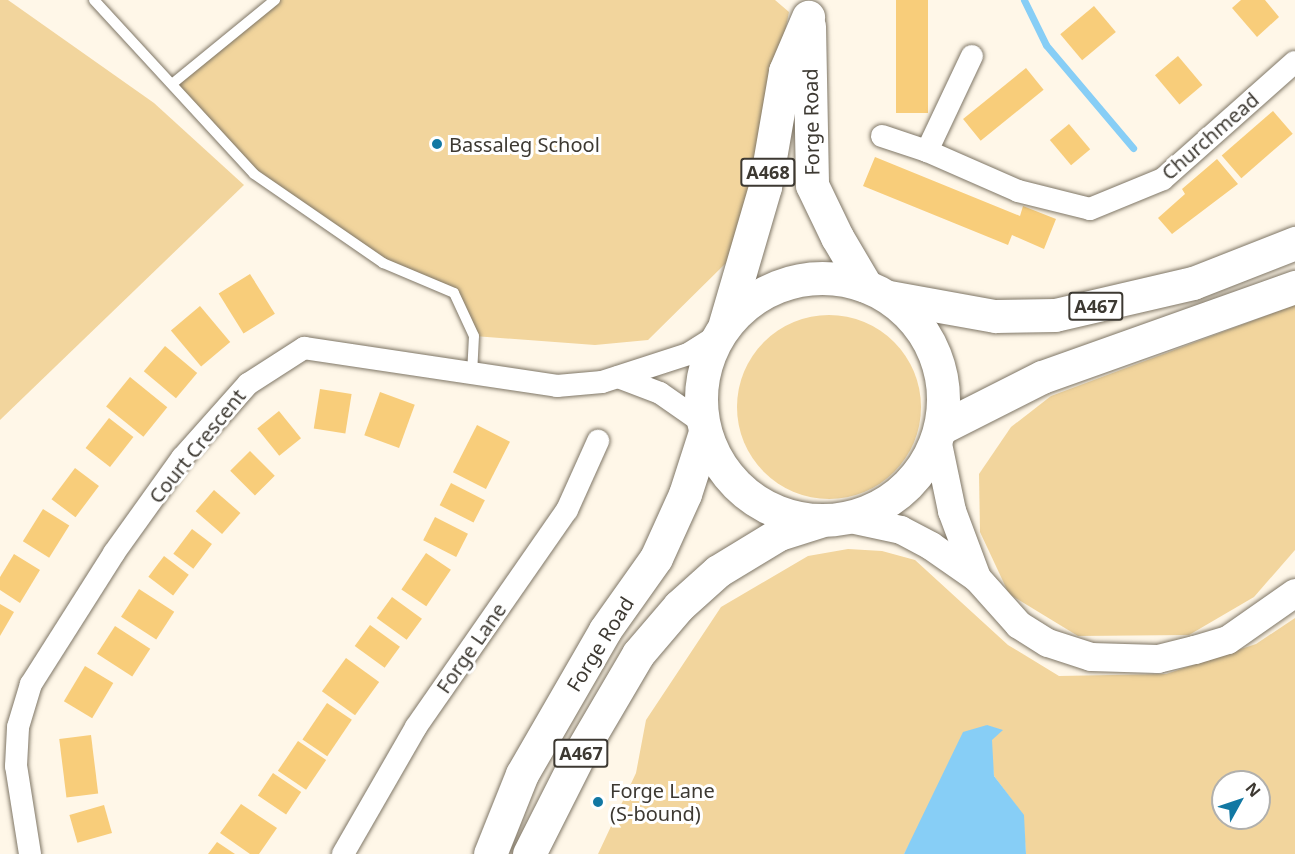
<!DOCTYPE html>
<html>
<head>
<meta charset="utf-8">
<style>
	body { margin:0 }
	#map { position:relative; width:1295px; height:854px; overflow:hidden; background:#fff7e8; font-family:"Noto Sans",sans-serif }
	div>[style] { position:absolute }
	[style*='--x'] { left:calc(var(--x)*1px); top:calc(var(--y)*1px); width:calc(var(--w)*1px); rotate:calc(var(--a)*1deg) }
	.green>* { inset:0; background:#f2d59d }
	.round { border-radius:50% }
	.water>* { inset:0; background:#87cef6 }
	.stream>* { height:7px; margin:-3.5px; padding:0 3.5px; transform-origin:3.5px; border-radius:3.5px; background:#87cef6 }
	.building>* { inset:0; background:#f8cd7a; transform-origin:0 0 }
	.roads { filter:drop-shadow(0 0 2px #7f7666) drop-shadow(0 0 2px #7f7666) }
	.service>* { height:10px; margin:-5px; padding:0 5px; transform-origin:5px; border-radius:5px; background:#fff }
	.minor>* { height:22px; margin:-11px; padding:0 11px; transform-origin:11px; border-radius:11px; background:#fff }
	.tertiary>* { height:28px; margin:-14px; padding:0 14px; transform-origin:14px; border-radius:14px; background:#fff }
	.primary>* { height:33px; margin:-16.5px; padding:0 16.5px; transform-origin:16.5px; border-radius:16.5px; background:#fff }
	.primary>.ring { margin:-16.5px; padding:0; box-sizing:content-box; background:none; border:33px solid #fff; border-radius:50% }
	.dots>* { width:16px; height:16px; translate:-50% -50%; box-sizing:border-box; border:3px solid #fff; border-radius:50% }
	span { translate:-50% -50%; white-space:nowrap; text-align:center; line-height:1.15; -webkit-text-stroke:6px #fff; paint-order:stroke }
	.shield-label span { padding:2px 4px; background:#fff; border:2px solid; border-radius:4px; -webkit-text-stroke-width:0 }
	.shield-label { font-size:18px; color:#3d3932; font-weight:700 }
	.street-label { font-size:20px; color:#3d3932 }
	.poi-label { font-size:20px; color:#3d3932 }
	.left { translate:0 -50%; text-align:left }
	.north { position:absolute; left:1211px; top:770px; width:60px; height:60px; box-sizing:border-box; background:#fff; border:2px solid #b1b0ad; border-radius:50%; rotate:50deg; font-size:16px; font-weight:700; line-height:24px; text-align:center; color:#3d3932 }
	.north::after { content:''; display:block; margin:auto; width:21px; height:27px; background:#1278a3; clip-path:polygon(50% 0,100% 100%,50% 72%,0 100%) }
</style>
</head>
<body>
<div id="map">
	<div class="green">
		<i style="clip-path:polygon(0 0,8px 0,154px 103px,244px 185px,0 420px)"></i>
		<i style="clip-path:polygon(275px 0,775px 0,789px 12px,760px 152px,727px 262px,648px 340px,595px 345px,474px 336px,454px 293px,383px 263px,254px 174px,172px 84px)"></i>
		<i style="clip-path:polygon(1295px 305px,1295px 550px,1254px 597px,1189px 635px,1078px 636px,1009px 594px,980px 532px,979px 474px,1011px 427px,1051px 396px)"></i>
		<i class="round" style="left:737px;top:315px;width:184px;height:184px"></i>
		<i style="clip-path:polygon(evenodd,848px 549px,882px 551px,915px 560px,1008px 645px,1059px 676px,1166px 674px,1256px 644px,1295px 618px,1295px 854px,1026px 854px,1023px 815px,994px 776px,987px 725px,921px 822px,904px 854px,598px 854px,636px 773px,646px 720px,721px 607px,808px 556px,848px 549px,1223px 782px,1259px 782px,1259px 818px,1223px 818px,1223px 782px)"></i>
	</div>
	<div class="water">
		<i style="clip-path:polygon(987px 725px,1003px 730px,992px 740px,994px 776px,1024px 815px,1026px 854px,904px 854px,963px 732px)"></i>
	</div>
	<div class="stream">
		<i style="--x:1024;--y:0;--w:50;--a:63.9"></i>
		<i style="--x:1046;--y:45;--w:135;--a:49.8"></i>
	</div>
	<div class="building">
		<i style="left:896px;top:0;width:32px;height:113px"></i>
		<i style="clip-path:polygon(1241px 0,1265px 0,1279px 17px,1257px 37px,1232px 8px)"></i>
		<i style="left:1094px;top:6px;width:34px;height:44px;rotate:50deg"></i>
		<i style="left:1178px;top:56px;width:38px;height:30px;rotate:50deg"></i>
		<i style="left:1026px;top:68px;width:28px;height:81px;rotate:51deg"></i>
		<i style="left:1273px;top:111px;width:30px;height:68px;rotate:49deg"></i>
		<i style="left:1069px;top:124px;width:33px;height:25px;rotate:50deg"></i>
		<i style="clip-path:polygon(875px 157px,1020px 216px,1023px 206px,1056px 219px,1044px 249px,1012px 235px,1008px 245px,863px 186px)"></i>
		<i style="clip-path:polygon(1217px 159px,1238px 184px,1172px 234px,1158px 218px,1185px 194px,1182px 189px)"></i>
		<i style="left:250px;top:274px;width:47px;height:37px;rotate:58deg"></i>
		<i style="left:200px;top:306px;width:47px;height:38px;rotate:50deg"></i>
		<i style="left:165px;top:346px;width:42px;height:33px;rotate:40deg"></i>
		<i style="left:130px;top:377px;width:48px;height:38px;rotate:39deg"></i>
		<i style="left:320px;top:389px;width:32px;height:40px;rotate:9deg"></i>
		<i style="left:380px;top:392px;width:37px;height:46px;rotate:20deg"></i>
		<i style="left:279px;top:411px;width:35px;height:28px;rotate:51deg"></i>
		<i style="left:109px;top:418px;width:31px;height:38px;rotate:38deg"></i>
		<i style="left:477px;top:425px;width:37px;height:53px;rotate:27deg"></i>
		<i style="left:250px;top:451px;width:35px;height:28px;rotate:45deg"></i>
		<i style="left:75px;top:468px;width:30px;height:39px;rotate:37deg"></i>
		<i style="left:451px;top:483px;width:38px;height:25px;rotate:27deg"></i>
		<i style="left:214px;top:490px;width:35px;height:28px;rotate:41deg"></i>
		<i style="left:43px;top:509px;width:31px;height:38px;rotate:32deg"></i>
		<i style="left:435px;top:517px;width:37px;height:26px;rotate:27deg"></i>
		<i style="left:192px;top:529px;width:25px;height:31px;rotate:37deg"></i>
		<i style="left:426px;top:553px;width:30px;height:44px;rotate:34deg"></i>
		<i style="clip-path:polygon(14px 554px,40px 570px,20px 603px,0 590px,0 577px)"></i>
		<i style="left:164px;top:556px;width:31px;height:26px;rotate:37deg"></i>
		<i style="left:139px;top:589px;width:42px;height:33px;rotate:33deg"></i>
		<i style="left:392px;top:597px;width:37px;height:26px;rotate:36deg"></i>
		<i style="clip-path:polygon(0 604px,14px 612px,0 636px)"></i>
		<i style="left:370px;top:625px;width:37px;height:26px;rotate:36deg"></i>
		<i style="left:115px;top:626px;width:42px;height:33px;rotate:33deg"></i>
		<i style="left:346px;top:658px;width:41px;height:41px;rotate:36deg"></i>
		<i style="left:85px;top:666px;width:33px;height:41px;rotate:31deg"></i>
		<i style="left:327px;top:703px;width:30px;height:44px;rotate:34deg"></i>
		<i style="left:91px;top:735px;width:59px;height:32px;rotate:83deg"></i>
		<i style="left:298px;top:741px;width:34px;height:36px;rotate:34deg"></i>
		<i style="left:273px;top:773px;width:34px;height:27px;rotate:34deg"></i>
		<i style="clip-path:polygon(241px 804px,277px 828px,259px 854px,250px 854px,220px 833px)"></i>
		<i style="left:104px;top:805px;width:29px;height:36px;rotate:74deg"></i>
		<i style="clip-path:polygon(217px 842px,235px 854px,208px 854px)"></i>
	</div>
	<div class="roads">
		<div class="service">
			<i style="--x:94;--y:0;--w:236;--a:47.4"></i>
			<i style="--x:254;--y:174;--w:157;--a:34.6"></i>
			<i style="--x:383;--y:263;--w:77;--a:22.9"></i>
			<i style="--x:454;--y:293;--w:47;--a:65.1"></i>
			<i style="--x:474;--y:336;--w:37;--a:93"></i>
			<i style="--x:172;--y:84;--w:133;--a:-39.2"></i>
		</div>
		<div class="minor">
			<i style="--x:882;--y:136;--w:47;--a:18.4"></i>
			<i style="--x:927;--y:151;--w:99;--a:23.7"></i>
			<i style="--x:1018;--y:191;--w:74;--a:14"></i>
			<i style="--x:1090;--y:209;--w:79;--a:-22.3"></i>
			<i style="--x:1163;--y:179;--w:176;--a:-41.6"></i>
			<i style="--x:927;--y:151;--w:105;--a:-64.7"></i>
			<i style="--x:618;--y:377;--w:45;--a:20.9"></i>
			<i style="--x:660;--y:393;--w:52;--a:34.9"></i>
			<i style="--x:30;--y:854;--w:89;--a:-99"></i>
			<i style="--x:16;--y:766;--w:39;--a:-87"></i>
			<i style="--x:18;--y:727;--w:45;--a:-73.2"></i>
			<i style="--x:31;--y:684;--w:155;--a:-57.6"></i>
			<i style="--x:114;--y:553;--w:117;--a:-54.4"></i>
			<i style="--x:182;--y:458;--w:99;--a:-48.3"></i>
			<i style="--x:248;--y:384;--w:67;--a:-32.7"></i>
			<i style="--x:304;--y:348;--w:256;--a:8.5"></i>
			<i style="--x:557;--y:386;--w:45;--a:-5.1"></i>
			<i style="--x:602;--y:382;--w:90;--a:-18"></i>
			<i style="--x:688;--y:354;--w:36;--a:-32"></i>
			<i style="--x:343;--y:854;--w:146;--a:-60.1"></i>
			<i style="--x:416;--y:727;--w:264;--a:-55.2"></i>
			<i style="--x:567;--y:510;--w:76;--a:-65.8"></i>
		</div>
		<div class="tertiary">
			<i style="--x:937;--y:439;--w:74;--a:78.2"></i>
			<i style="--x:952;--y:511;--w:72;--a:69.5"></i>
			<i style="--x:846;--y:518;--w:56;--a:12.3"></i>
			<i style="--x:901;--y:530;--w:34;--a:28"></i>
			<i style="--x:931;--y:546;--w:56;--a:34.8"></i>
			<i style="--x:977;--y:578;--w:63;--a:48.2"></i>
			<i style="--x:1019;--y:625;--w:34;--a:32"></i>
			<i style="--x:1048;--y:643;--w:45;--a:18"></i>
			<i style="--x:1091;--y:657;--w:67;--a:1.7"></i>
			<i style="--x:1158;--y:659;--w:38;--a:-14"></i>
			<i style="--x:1195;--y:650;--w:34;--a:-17"></i>
			<i style="--x:1228;--y:640;--w:82;--a:-35"></i>
		</div>
		<div class="primary">
			<i style="--x:809;--y:26;--w:159;--a:88.9"></i>
			<i style="--x:812;--y:185;--w:58;--a:64.3"></i>
			<i style="--x:837;--y:237;--w:57;--a:59.4"></i>
			<i class="ring" style="left:701px;top:278px;width:209px;height:209px"></i>
			<i style="--x:889;--y:297;--w:108;--a:10.2"></i>
			<i style="--x:995;--y:316;--w:60;--a:-1"></i>
			<i style="--x:1055;--y:315;--w:142;--a:-13.1"></i>
			<i style="--x:1193;--y:283;--w:110;--a:-21.4"></i>
			<i style="--x:724;--y:327;--w:146;--a:-73.7"></i>
			<i style="--x:765;--y:187;--w:118;--a:-80.2"></i>
			<i style="--x:785;--y:71;--w:59;--a:-66.9"></i>
			<i style="--x:941;--y:428;--w:113;--a:-26.8"></i>
			<i style="--x:1042;--y:377;--w:269;--a:-19.6"></i>
			<i style="--x:490;--y:854;--w:86;--a:-68.2"></i>
			<i style="--x:522;--y:774;--w:166;--a:-60"></i>
			<i style="--x:605;--y:630;--w:88;--a:-54.7"></i>
			<i style="--x:656;--y:558;--w:70;--a:-65.6"></i>
			<i style="--x:685;--y:494;--w:65;--a:-72.1"></i>
			<i style="--x:529;--y:854;--w:113;--a:-63.2"></i>
			<i style="--x:580;--y:753;--w:115;--a:-59.6"></i>
			<i style="--x:638;--y:654;--w:63;--a:-49.5"></i>
			<i style="--x:679;--y:606;--w:52;--a:-41.9"></i>
			<i style="--x:718;--y:571;--w:71;--a:-31.2"></i>
			<i style="--x:779;--y:534;--w:43;--a:-17.6"></i>
		</div>
	</div>
	<div class="dots">
		<i style="left:437px;top:144px;background:#1278a3"></i>
		<i style="left:598px;top:802px;background:#1278a3"></i>
	</div>
	<div class="shield-label">
		<span style="left:768px;top:172px">A468</span>
		<span style="left:1096px;top:306px">A467</span>
		<span style="left:581px;top:753px">A467</span>
	</div>
	<div class="street-label">
		<span style="left:811px;top:122px;rotate:-91deg">Forge Road</span>
		<span style="left:1210px;top:136px;rotate:-41deg">Churchmead</span>
		<span style="left:197px;top:446px;rotate:-51deg">Court Crescent</span>
		<span style="left:600px;top:644px;rotate:-58deg">Forge Road</span>
		<span style="left:471px;top:648px;rotate:-55deg">Forge Lane</span>
	</div>
	<div class="poi-label">
		<span class="left" style="left:449px;top:144px">Bassaleg School</span>
		<span class="left" style="left:610px;top:802px">Forge Lane<br>(S-bound)</span>
	</div>
	<div class="north">N</div>
</div>
</body>
</html>
